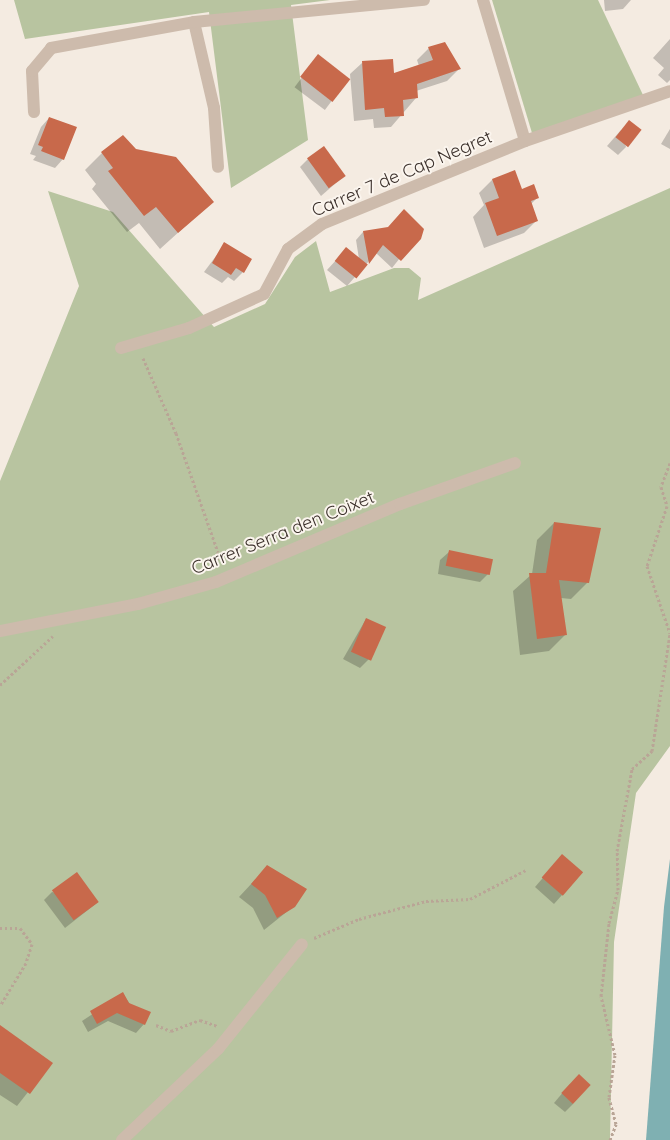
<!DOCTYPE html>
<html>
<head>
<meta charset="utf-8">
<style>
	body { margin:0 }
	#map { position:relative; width:670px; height:1140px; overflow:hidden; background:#f4ebe1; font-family:Quicksand,sans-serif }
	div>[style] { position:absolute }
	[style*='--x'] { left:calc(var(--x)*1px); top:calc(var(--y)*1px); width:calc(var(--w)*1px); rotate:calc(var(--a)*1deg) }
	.green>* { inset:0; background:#b8c4a0 }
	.water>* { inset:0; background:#7fb0b2 }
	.shadow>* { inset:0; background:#0003; transform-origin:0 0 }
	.building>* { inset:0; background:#c8694b; transform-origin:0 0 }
	.path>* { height:3px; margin-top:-1.5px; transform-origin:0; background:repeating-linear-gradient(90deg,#b9a596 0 2.5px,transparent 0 5px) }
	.minor>* { height:12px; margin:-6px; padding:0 6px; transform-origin:6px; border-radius:6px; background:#cdbbac }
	span { translate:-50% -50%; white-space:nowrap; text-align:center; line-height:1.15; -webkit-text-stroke:4px #fbf5ee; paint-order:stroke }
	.street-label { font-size:18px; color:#3b302b }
</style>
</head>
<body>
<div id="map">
	<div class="green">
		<i style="clip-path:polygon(14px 0,330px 0,291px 5px,308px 140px,231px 188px,209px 12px,25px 39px)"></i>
		<i style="clip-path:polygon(492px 0,598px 0,643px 95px,532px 133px)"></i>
		<i style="clip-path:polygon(670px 188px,670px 746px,636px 793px,614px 942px,610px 1140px,0 1140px,0 481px,79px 286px,48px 191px,113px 212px,214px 327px,265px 304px,295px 257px,316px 241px,330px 292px,394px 268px,409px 268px,421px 278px,418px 300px)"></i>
	</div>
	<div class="water">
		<i style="clip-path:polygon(670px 859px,670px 1140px,646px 1140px,664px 907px)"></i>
	</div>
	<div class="shadow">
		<i style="clip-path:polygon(604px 0,631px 0,623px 9px,605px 11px)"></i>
		<i style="clip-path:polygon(670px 39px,670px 80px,667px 83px,658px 75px,664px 68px,653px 58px)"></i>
		<i style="clip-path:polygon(429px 48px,459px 69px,447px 81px,416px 91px,416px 98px,391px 127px,374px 128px,373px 119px,354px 121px,350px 74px,362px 63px,393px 74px,419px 66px,417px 60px)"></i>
		<i style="left:318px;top:56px;width:38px;height:39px;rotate:37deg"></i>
		<i style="clip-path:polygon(49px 118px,63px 159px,55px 168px,33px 160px,36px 156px,30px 154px,41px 127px)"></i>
		<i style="clip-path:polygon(670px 129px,670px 149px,661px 144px)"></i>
		<i style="clip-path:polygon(621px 130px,626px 147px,618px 155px,607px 146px)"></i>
		<i style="clip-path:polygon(135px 150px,212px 202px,160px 249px,139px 223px,127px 232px,92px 189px,96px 184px,85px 170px,102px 153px)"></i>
		<i style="clip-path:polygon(308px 159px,344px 176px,321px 196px,300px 167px)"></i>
		<i style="clip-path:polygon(514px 172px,521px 191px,537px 198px,531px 204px,537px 220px,524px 233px,484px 248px,473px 217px,484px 205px,479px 193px,492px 180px)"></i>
		<i style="clip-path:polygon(423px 229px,392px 268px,376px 253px,347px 286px,327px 270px,338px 258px,359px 259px,356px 240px,363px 232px)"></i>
		<i style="clip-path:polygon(225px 244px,243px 272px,234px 281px,228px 277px,222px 283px,204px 272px)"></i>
		<i style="clip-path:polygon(554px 523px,588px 582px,571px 599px,561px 598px,566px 634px,549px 651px,520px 655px,513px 591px,532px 574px,537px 540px)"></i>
		<i style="clip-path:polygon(449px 552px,489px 573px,480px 582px,438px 574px,440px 560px)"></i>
		<i style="clip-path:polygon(366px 619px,369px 659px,360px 668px,343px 659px)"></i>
		<i style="clip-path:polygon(554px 865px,562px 895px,554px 904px,535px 887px)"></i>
		<i style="clip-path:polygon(268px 866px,294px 906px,264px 930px,253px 908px,239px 897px)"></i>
		<i style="clip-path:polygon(52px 892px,98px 902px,65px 928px,44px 900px)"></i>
		<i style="clip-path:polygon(123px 994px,144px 1024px,136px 1033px,108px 1021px,88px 1032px,82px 1021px)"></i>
		<i style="clip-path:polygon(0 1036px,51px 1063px,17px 1106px,0 1095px)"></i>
		<i style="clip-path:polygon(570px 1084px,573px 1104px,565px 1112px,554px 1103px)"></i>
	</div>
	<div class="building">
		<i style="clip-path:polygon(445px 42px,461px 69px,417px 84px,418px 98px,403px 100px,404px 116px,385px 117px,384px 108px,365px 110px,362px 61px,393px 59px,394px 73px,433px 60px,428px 47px)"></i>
		<i style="left:318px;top:54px;width:41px;height:29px;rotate:38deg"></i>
		<i style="clip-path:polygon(49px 117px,77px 127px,64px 160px,41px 151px,43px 147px,38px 145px)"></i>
		<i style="left:629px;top:120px;width:16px;height:22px;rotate:38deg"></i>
		<i style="clip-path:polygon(123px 135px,136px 149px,176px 157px,214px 202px,178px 233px,156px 207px,144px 216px,108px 171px,113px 168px,101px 152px)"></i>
		<i style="left:324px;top:146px;width:37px;height:21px;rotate:54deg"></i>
		<i style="clip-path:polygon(515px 170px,522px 189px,534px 184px,539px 198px,531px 201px,538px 221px,497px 236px,485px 203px,499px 198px,492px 179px)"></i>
		<i style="clip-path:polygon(404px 209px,424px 229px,421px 239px,401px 261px,383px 245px,369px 264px,363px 231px,388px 227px)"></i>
		<i style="clip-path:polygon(224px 242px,252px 259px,244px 273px,236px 268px,231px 275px,212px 263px)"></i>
		<i style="left:346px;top:247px;width:28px;height:18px;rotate:39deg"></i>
		<i style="clip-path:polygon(554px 522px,601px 528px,589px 583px,559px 580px,567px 635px,537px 639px,529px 573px,546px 573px)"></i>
		<i style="left:449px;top:550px;width:45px;height:16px;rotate:12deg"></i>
		<i style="left:366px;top:618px;width:22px;height:37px;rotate:24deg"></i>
		<i style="left:562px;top:854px;width:28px;height:31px;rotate:41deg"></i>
		<i style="clip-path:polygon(267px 865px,307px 889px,295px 907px,277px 918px,265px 895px,251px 884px)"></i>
		<i style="left:77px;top:872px;width:37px;height:31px;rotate:54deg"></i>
		<i style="clip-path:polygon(123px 992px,129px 1003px,151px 1012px,145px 1025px,117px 1013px,97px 1024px,90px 1011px)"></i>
		<i style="clip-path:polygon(0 1025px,53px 1063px,30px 1094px,0 1073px)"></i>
		<i style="left:579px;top:1074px;width:16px;height:26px;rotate:43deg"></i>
	</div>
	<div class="path">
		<i style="--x:143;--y:358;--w:82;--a:66.3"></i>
		<i style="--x:176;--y:433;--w:126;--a:70.6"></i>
		<i style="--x:218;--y:552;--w:15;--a:94"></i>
		<i style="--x:670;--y:463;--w:26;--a:111"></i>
		<i style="--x:661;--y:487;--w:20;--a:72"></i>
		<i style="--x:667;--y:506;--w:63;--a:108.4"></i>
		<i style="--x:647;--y:566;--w:71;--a:71.1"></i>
		<i style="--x:0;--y:685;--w:72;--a:-42.8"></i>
		<i style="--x:0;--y:928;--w:20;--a:0"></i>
		<i style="--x:20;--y:928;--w:20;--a:53"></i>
		<i style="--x:32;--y:944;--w:20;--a:108"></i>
		<i style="--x:26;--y:963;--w:50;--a:121.2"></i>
		<i style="--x:314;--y:938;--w:49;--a:-22.9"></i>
		<i style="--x:359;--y:919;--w:69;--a:-15"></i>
		<i style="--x:426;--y:901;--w:44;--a:-2.6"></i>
		<i style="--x:470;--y:899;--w:63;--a:-27.4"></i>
		<i style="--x:156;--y:1025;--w:16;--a:22"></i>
		<i style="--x:171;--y:1031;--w:31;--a:-21"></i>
		<i style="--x:200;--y:1020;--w:18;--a:19"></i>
		<i style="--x:610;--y:1140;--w:17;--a:-69"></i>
		<i style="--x:616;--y:1124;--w:28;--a:-105"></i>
		<i style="--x:609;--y:1097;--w:42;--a:-81.9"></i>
		<i style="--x:615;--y:1055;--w:61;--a:-103.3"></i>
		<i style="--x:601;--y:996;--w:73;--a:-83.7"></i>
		<i style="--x:609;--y:923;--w:34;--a:-75"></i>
		<i style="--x:618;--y:890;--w:39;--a:-91"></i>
		<i style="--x:617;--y:851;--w:83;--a:-79.6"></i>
		<i style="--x:632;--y:769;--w:27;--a:-42"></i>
		<i style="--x:652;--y:751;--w:118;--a:-81.3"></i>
	</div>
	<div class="minor">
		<i style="--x:483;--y:0;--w:147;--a:73.4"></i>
		<i style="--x:194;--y:22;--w:88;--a:76.9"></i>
		<i style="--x:214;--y:108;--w:59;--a:86.1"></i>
		<i style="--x:34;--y:112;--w:41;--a:-92.8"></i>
		<i style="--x:32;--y:71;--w:30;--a:-50"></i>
		<i style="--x:51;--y:48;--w:145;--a:-10.3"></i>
		<i style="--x:194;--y:22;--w:231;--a:-5.5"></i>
		<i style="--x:121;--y:348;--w:71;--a:-16.4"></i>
		<i style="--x:189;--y:328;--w:82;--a:-24.4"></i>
		<i style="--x:264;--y:294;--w:51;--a:-61.9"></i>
		<i style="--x:288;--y:249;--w:42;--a:-36.3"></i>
		<i style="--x:322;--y:224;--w:219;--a:-22.2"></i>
		<i style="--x:525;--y:141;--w:153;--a:-19"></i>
		<i style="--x:0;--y:631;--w:141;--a:-11.1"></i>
		<i style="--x:138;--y:604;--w:81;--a:-15.8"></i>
		<i style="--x:216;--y:582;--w:200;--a:-23"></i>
		<i style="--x:400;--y:504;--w:122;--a:-19.6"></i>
		<i style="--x:122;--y:1140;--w:132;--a:-43.5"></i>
		<i style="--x:218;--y:1049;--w:134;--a:-51.3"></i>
	</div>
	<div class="street-label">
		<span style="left:402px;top:174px;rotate:-23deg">Carrer 7 de Cap Negret</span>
		<span style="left:283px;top:533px;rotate:-22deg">Carrer Serra den Coixet</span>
	</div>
</div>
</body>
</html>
